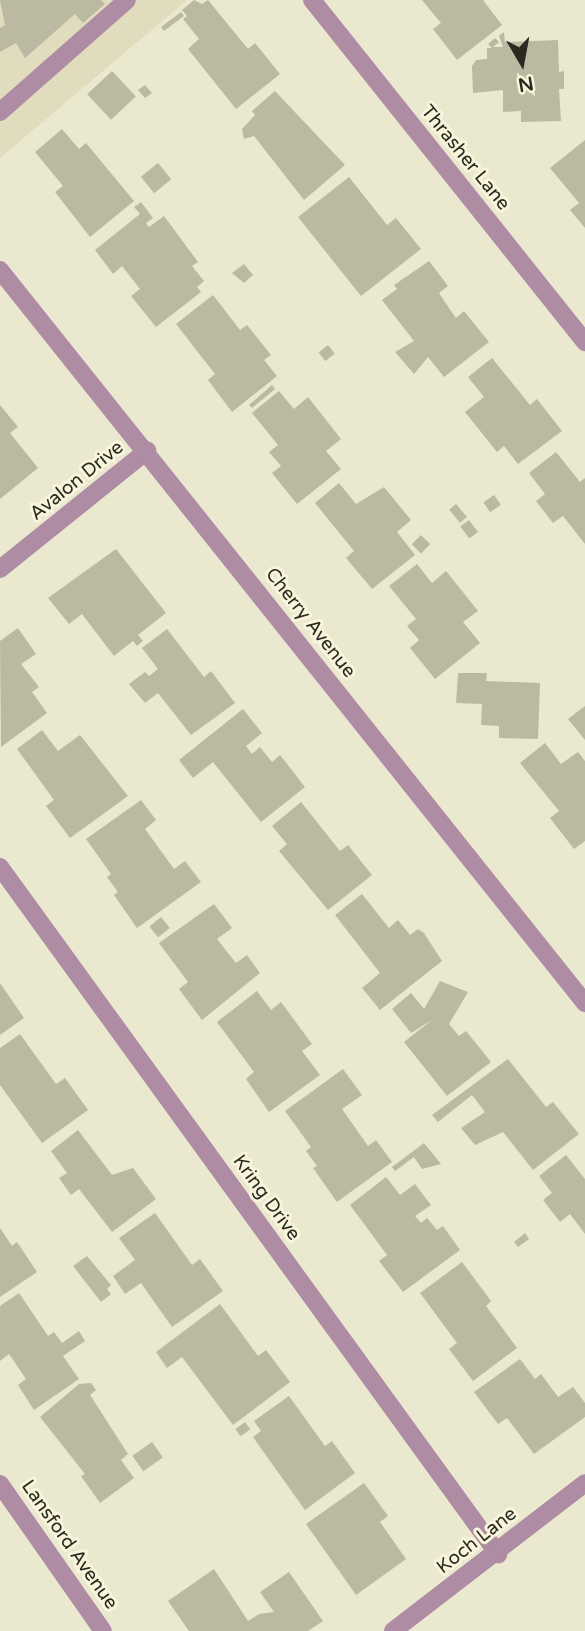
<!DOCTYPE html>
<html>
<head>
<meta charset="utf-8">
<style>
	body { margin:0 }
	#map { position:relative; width:585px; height:1631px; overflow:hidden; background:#eae8cf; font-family:"Varela Round",sans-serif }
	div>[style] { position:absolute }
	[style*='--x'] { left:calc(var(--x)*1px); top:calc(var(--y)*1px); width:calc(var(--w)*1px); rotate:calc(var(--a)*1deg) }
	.built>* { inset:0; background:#e0dcbd }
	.building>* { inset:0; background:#bbb9a1; transform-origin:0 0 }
	.service>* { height:18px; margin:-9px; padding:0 9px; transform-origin:9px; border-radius:9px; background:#ae8ca4 }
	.minor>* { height:18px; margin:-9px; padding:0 9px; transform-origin:9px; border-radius:9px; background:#ae8ca4 }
	.tertiary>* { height:18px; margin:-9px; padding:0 9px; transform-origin:9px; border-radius:9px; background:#ae8ca4 }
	span { translate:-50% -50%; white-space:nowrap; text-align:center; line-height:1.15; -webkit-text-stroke:6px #f8f5dc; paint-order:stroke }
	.street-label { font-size:19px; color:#2b2a20 }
	.north { position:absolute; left:487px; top:28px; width:70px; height:70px; -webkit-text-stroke:5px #f8f5dc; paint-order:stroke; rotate:170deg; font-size:19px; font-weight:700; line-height:28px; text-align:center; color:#2b2a20 }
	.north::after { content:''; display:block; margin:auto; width:24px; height:32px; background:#2b2a20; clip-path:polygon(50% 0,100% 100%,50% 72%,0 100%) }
</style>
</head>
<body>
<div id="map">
	<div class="built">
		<i style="clip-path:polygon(0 0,187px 0,0 158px)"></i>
	</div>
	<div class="building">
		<i style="clip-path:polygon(0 0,101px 0,105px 4px,83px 23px,75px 14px,25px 58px,16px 43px,0 52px,0 28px,5px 25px)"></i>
		<i style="clip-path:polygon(194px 0,202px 4px,208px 0,248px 49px,255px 43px,280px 74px,236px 109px,188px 49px,199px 39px,183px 19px,187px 16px,182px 10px)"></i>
		<i style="clip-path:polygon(422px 0,483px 0,502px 25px,457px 60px,433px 29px,441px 23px)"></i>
		<i style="left:181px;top:12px;width:5px;height:25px;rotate:53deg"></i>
		<i style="clip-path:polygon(504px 32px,505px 42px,558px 40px,559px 72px,564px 71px,564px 89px,559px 89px,561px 121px,521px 122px,521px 111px,503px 112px,503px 90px,473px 93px,472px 66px,476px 60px,487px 59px,487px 48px,492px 48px,488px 44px,495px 38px,499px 42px,493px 47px,503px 47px,499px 36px)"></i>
		<i style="left:112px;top:71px;width:35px;height:34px;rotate:47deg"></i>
		<i style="clip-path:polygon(145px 85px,152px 93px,145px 98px,138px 90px)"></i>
		<i style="clip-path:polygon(275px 91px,345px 165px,304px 200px,254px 136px,244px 139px,242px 129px,255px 115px,252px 111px)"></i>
		<i style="clip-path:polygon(62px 129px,79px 149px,86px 143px,134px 201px,90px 237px,55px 192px,63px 186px,35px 152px)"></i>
		<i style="clip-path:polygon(585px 140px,585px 228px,570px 210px,579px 203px,550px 168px)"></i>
		<i style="left:158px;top:163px;width:21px;height:22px;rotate:51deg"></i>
		<i style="clip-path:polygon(349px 177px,387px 225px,396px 218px,421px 249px,361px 296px,298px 217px)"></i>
		<i style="clip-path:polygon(141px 202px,153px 218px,146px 223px,149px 227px,164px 216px,198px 262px,192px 266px,204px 281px,197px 287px,201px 292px,156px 327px,131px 296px,140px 289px,122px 266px,113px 274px,95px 250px,140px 214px,134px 207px)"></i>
		<i style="clip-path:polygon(429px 261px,448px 286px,439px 293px,451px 311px,456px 318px,464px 311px,489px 342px,444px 377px,428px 357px,414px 374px,395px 352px,414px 341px,382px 300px,397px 289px,394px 285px)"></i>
		<i style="clip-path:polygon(244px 264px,253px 275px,244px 283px,232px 273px)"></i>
		<i style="clip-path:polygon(213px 295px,240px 330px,247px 325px,271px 355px,264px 360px,277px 376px,232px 412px,208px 380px,215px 374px,176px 324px)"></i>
		<i style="left:328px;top:345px;width:11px;height:12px;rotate:52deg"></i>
		<i style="clip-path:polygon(492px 358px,530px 405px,537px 399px,562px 431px,518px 464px,504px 446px,497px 452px,465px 412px,484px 397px,468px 377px)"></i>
		<i style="clip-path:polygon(272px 385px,275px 389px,252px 408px,249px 405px)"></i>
		<i style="clip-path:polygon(279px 391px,294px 409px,308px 397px,341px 439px,326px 451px,341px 469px,297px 504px,272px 473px,281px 466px,269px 452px,278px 445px,252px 413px)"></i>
		<i style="clip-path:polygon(0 405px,18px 427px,10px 433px,38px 468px,0 499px)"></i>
		<i style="clip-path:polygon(556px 452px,580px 482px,585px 478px,585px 544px,563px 516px,553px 523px,536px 501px,545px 494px,529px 473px)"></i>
		<i style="clip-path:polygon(339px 483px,356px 504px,384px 487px,411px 520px,397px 532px,415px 555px,372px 589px,346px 558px,354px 551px,315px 503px)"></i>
		<i style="left:494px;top:495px;width:12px;height:13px;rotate:55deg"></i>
		<i style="left:456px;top:504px;width:17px;height:9px;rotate:50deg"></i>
		<i style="left:469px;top:520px;width:15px;height:11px;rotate:53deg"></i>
		<i style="left:421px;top:535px;width:13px;height:13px;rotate:45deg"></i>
		<i style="clip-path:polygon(116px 549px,166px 613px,138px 635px,143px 641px,137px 646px,133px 641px,114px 656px,82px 614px,69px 624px,48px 598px)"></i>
		<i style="clip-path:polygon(417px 564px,432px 583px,446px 571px,478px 611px,463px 622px,480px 643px,435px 679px,410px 648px,419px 640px,407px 626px,416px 619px,389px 586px)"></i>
		<i style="clip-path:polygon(18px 628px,36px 654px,21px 664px,39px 687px,32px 692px,47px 713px,1px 747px,0 641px)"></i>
		<i style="clip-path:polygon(167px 629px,204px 677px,211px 671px,235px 703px,191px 735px,158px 693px,145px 703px,129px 684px,145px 672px,149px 676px,158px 669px,142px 648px)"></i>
		<i style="clip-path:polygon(458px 673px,487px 673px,486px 681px,540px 683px,538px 739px,499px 738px,499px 726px,481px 725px,482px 704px,456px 703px)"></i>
		<i style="clip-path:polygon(585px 706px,585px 740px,568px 719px)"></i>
		<i style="clip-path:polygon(243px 709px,262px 733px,246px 746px,252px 754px,260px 747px,272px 762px,280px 755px,305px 787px,261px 822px,213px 762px,193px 778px,179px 760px)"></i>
		<i style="clip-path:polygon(42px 730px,58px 751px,80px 735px,128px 796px,70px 838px,46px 806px,54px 800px,17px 749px)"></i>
		<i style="clip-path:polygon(545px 743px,561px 764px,578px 752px,585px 761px,585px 841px,574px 849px,550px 818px,559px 811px,520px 763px)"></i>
		<i style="clip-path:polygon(141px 800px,156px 820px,145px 829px,174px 869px,185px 861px,201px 882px,137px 928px,114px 895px,118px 892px,107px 877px,111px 874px,86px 839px)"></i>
		<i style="clip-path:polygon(301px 802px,340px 851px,348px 845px,372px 875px,328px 910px,279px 851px,287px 844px,272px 826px)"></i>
		<i style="clip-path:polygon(362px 894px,389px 928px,398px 920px,410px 935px,418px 929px,424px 933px,442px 961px,380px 1010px,362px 988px,380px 973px,335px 915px)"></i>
		<i style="clip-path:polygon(214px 904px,232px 928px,217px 939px,236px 963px,247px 955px,260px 973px,202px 1020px,179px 989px,188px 982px,159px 943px)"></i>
		<i style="left:161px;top:917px;width:14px;height:15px;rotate:51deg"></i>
		<i style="clip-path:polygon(440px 981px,468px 992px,449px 1024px,459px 1036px,466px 1031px,491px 1062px,447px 1096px,404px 1042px,432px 1020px,411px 1033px,392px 1009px,411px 993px,424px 1009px)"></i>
		<i style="clip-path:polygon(0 983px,24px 1018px,0 1035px)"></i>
		<i style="clip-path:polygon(257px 991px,271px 1010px,281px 1002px,312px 1044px,302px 1051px,320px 1075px,269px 1112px,246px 1079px,254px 1072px,217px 1022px)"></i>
		<i style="clip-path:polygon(20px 1034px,56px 1084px,65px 1078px,88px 1110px,42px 1143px,0 1085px,0 1048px)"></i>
		<i style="clip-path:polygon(508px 1059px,546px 1107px,553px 1102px,579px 1134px,533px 1170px,503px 1132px,475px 1145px,461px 1128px,485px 1112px,472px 1095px,438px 1122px,432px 1115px)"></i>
		<i style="clip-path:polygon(343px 1069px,362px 1095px,342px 1109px,368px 1146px,376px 1140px,392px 1162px,337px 1202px,313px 1168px,317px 1166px,306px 1151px,311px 1147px,285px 1111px)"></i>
		<i style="clip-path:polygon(78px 1130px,112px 1175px,133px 1168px,156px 1199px,112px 1232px,79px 1189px,71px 1195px,59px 1178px,67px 1173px,51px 1151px)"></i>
		<i style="clip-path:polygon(424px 1143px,441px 1164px,422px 1169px,414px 1157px,395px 1171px,392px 1167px)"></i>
		<i style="clip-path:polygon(566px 1155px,585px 1179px,585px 1234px,570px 1214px,560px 1222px,543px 1200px,552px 1193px,539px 1176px)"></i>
		<i style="clip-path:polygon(386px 1177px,400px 1195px,415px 1184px,431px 1205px,415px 1216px,421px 1223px,427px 1218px,437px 1230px,443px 1226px,460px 1250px,403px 1292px,379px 1261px,387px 1255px,350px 1205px)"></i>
		<i style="clip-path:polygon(155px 1213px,192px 1265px,200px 1259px,223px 1291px,172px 1327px,141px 1283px,125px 1294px,113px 1276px,135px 1260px,119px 1238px)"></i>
		<i style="clip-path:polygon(0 1228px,12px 1246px,17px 1242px,37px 1272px,0 1297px)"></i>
		<i style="clip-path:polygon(525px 1233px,529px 1239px,518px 1247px,514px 1242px)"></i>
		<i style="clip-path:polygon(87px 1256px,111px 1285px,107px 1289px,111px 1294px,101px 1302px,73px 1266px)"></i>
		<i style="clip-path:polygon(462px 1262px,491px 1301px,486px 1306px,517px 1348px,473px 1381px,449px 1349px,457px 1343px,420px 1293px)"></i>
		<i style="clip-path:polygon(19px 1293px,48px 1336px,54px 1332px,62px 1343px,79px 1331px,85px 1341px,63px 1356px,79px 1379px,34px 1410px,18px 1385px,26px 1379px,9px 1354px,0 1361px,0 1306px)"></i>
		<i style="clip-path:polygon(220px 1304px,258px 1356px,266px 1350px,290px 1382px,233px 1425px,182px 1357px,167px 1368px,156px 1352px)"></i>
		<i style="clip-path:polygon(520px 1359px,535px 1379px,541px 1374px,558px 1397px,573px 1387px,585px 1403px,585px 1417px,534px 1454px,507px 1418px,498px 1424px,474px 1392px)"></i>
		<i style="clip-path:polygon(91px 1383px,96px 1390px,90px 1395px,128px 1454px,121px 1460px,134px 1478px,100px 1503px,81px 1476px,85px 1474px,40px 1417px,79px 1384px)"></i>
		<i style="clip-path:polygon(289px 1396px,325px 1446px,332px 1441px,355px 1473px,305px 1510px,253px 1437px,261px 1431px,254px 1421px)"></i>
		<i style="left:245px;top:1422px;width:9px;height:12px;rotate:54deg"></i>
		<i style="left:152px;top:1442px;width:19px;height:24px;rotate:55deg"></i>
		<i style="clip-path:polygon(364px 1483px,388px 1516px,380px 1522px,406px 1559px,356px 1595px,306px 1524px)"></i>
		<i style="clip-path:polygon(214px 1569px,248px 1621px,259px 1614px,274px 1612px,260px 1592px,289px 1572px,323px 1621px,308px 1631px,189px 1631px,168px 1601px)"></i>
	</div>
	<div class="service">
		<i style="--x:0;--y:112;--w:169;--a:-41.4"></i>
	</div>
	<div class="minor">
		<i style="--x:312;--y:0;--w:438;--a:51.4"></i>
		<i style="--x:0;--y:569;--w:189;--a:-38.8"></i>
		<i style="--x:0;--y:867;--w:849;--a:54.06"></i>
		<i style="--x:0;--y:1484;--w:179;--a:55"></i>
		<i style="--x:393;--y:1631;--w:242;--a:-37.6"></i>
	</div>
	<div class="tertiary">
		<i style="--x:0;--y:270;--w:938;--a:51.41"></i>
	</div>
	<div class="street-label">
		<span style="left:465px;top:158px;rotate:51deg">Thrasher Lane</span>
		<span style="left:77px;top:481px;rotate:-39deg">Avalon Drive</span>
		<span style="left:310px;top:623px;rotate:52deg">Cherry Avenue</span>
		<span style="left:266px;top:1198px;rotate:54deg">Kring Drive</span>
		<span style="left:477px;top:1541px;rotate:-38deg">Koch Lane</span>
		<span style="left:69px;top:1545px;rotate:55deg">Lansford Avenue</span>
	</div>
	<div class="north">N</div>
</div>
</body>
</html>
